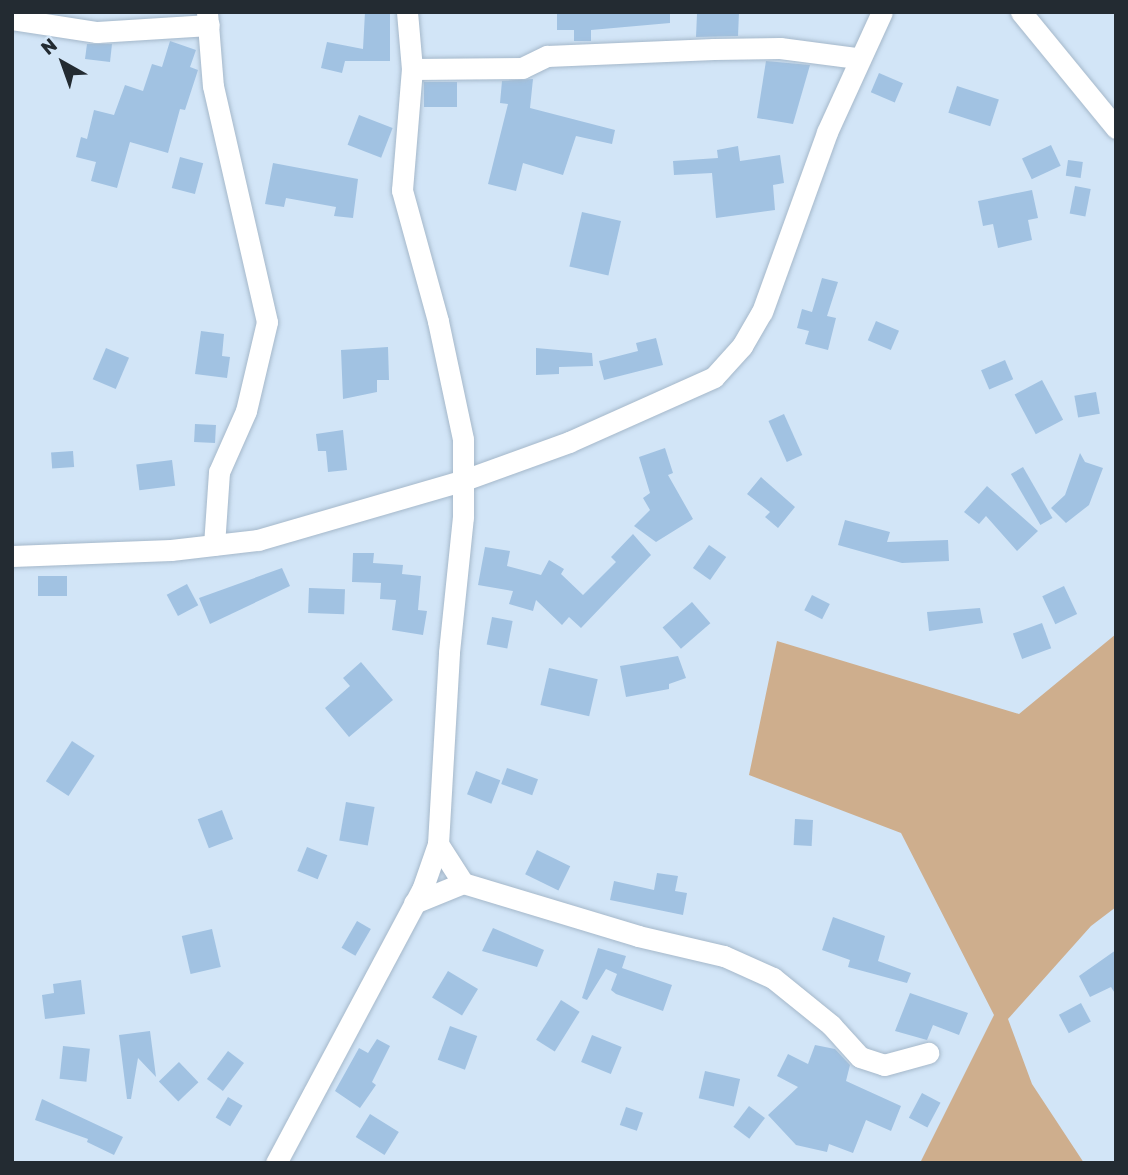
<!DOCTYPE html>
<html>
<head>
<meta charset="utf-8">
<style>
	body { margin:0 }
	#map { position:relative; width:1128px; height:1175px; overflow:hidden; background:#d2e5f7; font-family:Rubik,sans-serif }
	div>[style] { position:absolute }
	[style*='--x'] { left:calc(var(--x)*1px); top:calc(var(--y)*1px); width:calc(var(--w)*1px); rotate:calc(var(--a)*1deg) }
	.forest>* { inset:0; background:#ceae8d }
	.building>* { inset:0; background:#a1c2e2; transform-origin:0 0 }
	.roads { filter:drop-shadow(0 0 2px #a5b8ca) drop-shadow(0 0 2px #a5b8ca) }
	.minor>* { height:21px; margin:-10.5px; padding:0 10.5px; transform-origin:10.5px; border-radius:10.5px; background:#fff }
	span { translate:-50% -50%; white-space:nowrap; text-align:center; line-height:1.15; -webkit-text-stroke:5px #d2e5f7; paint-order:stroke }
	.frame { position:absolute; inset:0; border:14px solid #232b32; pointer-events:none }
	.north { position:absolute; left:28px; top:28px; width:70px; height:70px; -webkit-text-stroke:5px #d2e5f7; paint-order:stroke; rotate:320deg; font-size:19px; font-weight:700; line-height:28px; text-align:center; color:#232b32 }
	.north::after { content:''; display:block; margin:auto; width:24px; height:32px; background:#232b32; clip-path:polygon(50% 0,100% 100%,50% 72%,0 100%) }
</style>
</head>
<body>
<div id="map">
	<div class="forest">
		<i style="clip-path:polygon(1116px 634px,1116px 907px,1091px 926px,1008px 1019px,1032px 1084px,1084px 1163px,920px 1163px,994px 1015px,901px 833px,749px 775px,777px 641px,1019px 714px)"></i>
	</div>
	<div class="building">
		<i style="clip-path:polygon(365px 12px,390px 12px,390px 61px,345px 61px,342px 73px,321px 68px,327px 42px,363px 49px)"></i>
		<i style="clip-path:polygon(557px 12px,670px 12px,670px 23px,591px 30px,591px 41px,574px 41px,574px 30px,557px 30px)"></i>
		<i style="clip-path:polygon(719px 12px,739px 12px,738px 36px,696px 37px,697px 14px)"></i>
		<i style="clip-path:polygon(170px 41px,196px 50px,190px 67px,198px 70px,185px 110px,180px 109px,168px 153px,130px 142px,117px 188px,91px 181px,96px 162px,76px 157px,81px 137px,87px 139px,94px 110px,114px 115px,125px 85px,143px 91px,152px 64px,162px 67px)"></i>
		<i style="clip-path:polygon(87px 44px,112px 44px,110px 62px,85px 59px)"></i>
		<i style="clip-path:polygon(766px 61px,810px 65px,793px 124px,757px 118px)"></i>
		<i style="left:879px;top:73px;width:26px;height:21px;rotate:23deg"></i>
		<i style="clip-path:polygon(533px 79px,530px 108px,615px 130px,612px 144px,576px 136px,563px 175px,523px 163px,516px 191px,488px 184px,508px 104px,500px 103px,502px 81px)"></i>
		<i style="left:424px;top:82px;width:33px;height:25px"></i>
		<i style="left:957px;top:86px;width:44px;height:28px;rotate:18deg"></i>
		<i style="left:359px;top:115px;width:36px;height:32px;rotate:21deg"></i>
		<i style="left:1051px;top:145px;width:23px;height:32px;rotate:65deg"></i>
		<i style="clip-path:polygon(738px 146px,740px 161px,780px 155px,784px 183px,773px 185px,775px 210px,716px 218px,712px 173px,674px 175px,673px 161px,718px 158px,717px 150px)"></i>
		<i style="left:180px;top:157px;width:24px;height:32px;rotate:15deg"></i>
		<i style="left:1068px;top:160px;width:15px;height:16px;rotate:8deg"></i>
		<i style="clip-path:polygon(273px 163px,358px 179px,353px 218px,334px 216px,336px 207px,286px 198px,284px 207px,265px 204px)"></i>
		<i style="left:1075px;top:186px;width:16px;height:28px;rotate:11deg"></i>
		<i style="clip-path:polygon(1032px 190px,1038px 218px,1028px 220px,1032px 240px,998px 248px,993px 224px,983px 226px,978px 201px)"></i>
		<i style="left:582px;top:212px;width:40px;height:56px;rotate:13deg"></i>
		<i style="clip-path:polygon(822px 278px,838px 282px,827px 316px,836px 318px,828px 350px,805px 344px,809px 331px,797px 328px,802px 309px,812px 312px)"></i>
		<i style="left:876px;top:321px;width:25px;height:21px;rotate:23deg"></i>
		<i style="clip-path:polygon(201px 331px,224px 334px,222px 356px,230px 357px,227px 378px,195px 374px)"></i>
		<i style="clip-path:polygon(656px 338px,663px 365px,604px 380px,599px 361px,638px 351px,636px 343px)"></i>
		<i style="clip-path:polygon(388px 347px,389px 380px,377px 380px,377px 392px,343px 399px,341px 350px)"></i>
		<i style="left:106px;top:348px;width:25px;height:34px;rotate:23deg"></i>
		<i style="clip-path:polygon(536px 348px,592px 353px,593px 366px,559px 367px,559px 374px,536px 375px)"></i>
		<i style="left:1005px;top:360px;width:21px;height:26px;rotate:67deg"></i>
		<i style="left:1042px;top:380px;width:45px;height:31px;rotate:62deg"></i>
		<i style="left:1096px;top:392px;width:22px;height:22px;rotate:80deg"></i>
		<i style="left:784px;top:414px;width:45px;height:17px;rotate:66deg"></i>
		<i style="left:195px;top:424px;width:21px;height:18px;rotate:3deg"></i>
		<i style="clip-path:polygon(343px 430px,347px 470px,328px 472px,326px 451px,318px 451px,316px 434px)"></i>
		<i style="clip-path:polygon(665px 448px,673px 473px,668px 475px,693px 519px,656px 542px,634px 526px,650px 510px,643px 498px,650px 493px,639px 457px)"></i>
		<i style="left:73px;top:451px;width:16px;height:22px;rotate:86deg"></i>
		<i style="clip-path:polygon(1080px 453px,1085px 462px,1103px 468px,1089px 505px,1066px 523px,1051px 508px,1065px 495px)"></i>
		<i style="left:172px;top:460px;width:26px;height:36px;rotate:83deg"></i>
		<i style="left:1023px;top:467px;width:59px;height:14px;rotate:60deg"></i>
		<i style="clip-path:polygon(761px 477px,795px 507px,778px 528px,765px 517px,770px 512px,747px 494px)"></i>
		<i style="clip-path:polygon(987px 486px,1038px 531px,1017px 551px,986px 516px,979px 524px,964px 512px)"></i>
		<i style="clip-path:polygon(845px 520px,890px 532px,887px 542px,948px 540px,949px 561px,902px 563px,838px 545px)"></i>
		<i style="clip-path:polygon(633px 534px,651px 555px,581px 628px,569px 617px,562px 625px,536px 600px,533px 611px,509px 604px,513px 591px,478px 585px,485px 547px,510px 551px,507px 566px,541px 575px,549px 560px,564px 569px,561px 574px,583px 595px,616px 562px,611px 557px)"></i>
		<i style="left:709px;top:545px;width:21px;height:28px;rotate:35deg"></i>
		<i style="clip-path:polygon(353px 553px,374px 553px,373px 563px,403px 565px,402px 574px,421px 576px,418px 610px,427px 611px,423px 635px,392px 630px,396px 600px,380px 599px,381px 583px,352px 582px)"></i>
		<i style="clip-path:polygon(282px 568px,290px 586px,210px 624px,199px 598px)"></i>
		<i style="left:38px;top:576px;width:29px;height:20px"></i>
		<i style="left:187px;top:584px;width:24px;height:23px;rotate:62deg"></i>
		<i style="left:1064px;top:586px;width:31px;height:24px;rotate:65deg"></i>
		<i style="left:309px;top:588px;width:36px;height:25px;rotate:2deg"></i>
		<i style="left:812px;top:595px;width:20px;height:17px;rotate:27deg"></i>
		<i style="left:692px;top:602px;width:28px;height:39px;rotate:49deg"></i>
		<i style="clip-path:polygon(980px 608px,983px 623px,929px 631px,927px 612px)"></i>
		<i style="left:492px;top:617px;width:21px;height:28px;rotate:11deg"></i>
		<i style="left:1042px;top:623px;width:27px;height:31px;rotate:70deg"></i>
		<i style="clip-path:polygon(678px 656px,686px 678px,669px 684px,669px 689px,626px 697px,620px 666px)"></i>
		<i style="clip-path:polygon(361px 662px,393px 700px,349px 737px,325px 708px,350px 686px,343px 678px)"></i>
		<i style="left:549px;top:668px;width:50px;height:38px;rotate:13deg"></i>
		<i style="left:72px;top:741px;width:27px;height:48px;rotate:33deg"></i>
		<i style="left:507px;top:768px;width:33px;height:17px;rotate:20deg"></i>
		<i style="left:476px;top:771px;width:26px;height:25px;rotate:21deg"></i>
		<i style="left:346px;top:802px;width:29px;height:39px;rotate:10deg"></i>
		<i style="left:222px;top:810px;width:31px;height:26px;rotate:69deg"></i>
		<i style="left:795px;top:819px;width:18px;height:26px;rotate:3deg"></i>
		<i style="left:307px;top:847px;width:22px;height:26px;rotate:22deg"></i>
		<i style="left:537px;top:850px;width:37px;height:27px;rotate:26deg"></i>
		<i style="clip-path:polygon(657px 873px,678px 876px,675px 891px,687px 893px,683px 915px,610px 900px,614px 881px,654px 890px)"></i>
		<i style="clip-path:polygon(833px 917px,885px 936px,878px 961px,911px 973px,907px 983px,848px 967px,850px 960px,822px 950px)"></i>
		<i style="left:357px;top:921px;width:16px;height:31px;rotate:30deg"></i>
		<i style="clip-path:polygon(493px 928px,544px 950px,537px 967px,482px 951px)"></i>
		<i style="left:212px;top:929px;width:39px;height:31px;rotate:77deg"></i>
		<i style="clip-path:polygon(598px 948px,626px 956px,622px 968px,672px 985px,663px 1011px,616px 994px,611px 990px,617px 974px,606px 969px,587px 1000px,582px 998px)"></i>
		<i style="clip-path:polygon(1116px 950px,1116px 995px,1111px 987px,1090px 997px,1079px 976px)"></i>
		<i style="left:448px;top:971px;width:35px;height:31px;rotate:31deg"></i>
		<i style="clip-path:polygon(81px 980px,85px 1014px,45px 1019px,42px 995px,54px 993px,53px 984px)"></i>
		<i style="clip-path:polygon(910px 993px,968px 1013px,959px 1035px,933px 1025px,927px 1040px,895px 1031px)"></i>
		<i style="left:561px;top:1000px;width:22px;height:47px;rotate:32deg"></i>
		<i style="left:1081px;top:1003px;width:21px;height:25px;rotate:62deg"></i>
		<i style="left:450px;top:1026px;width:29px;height:36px;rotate:20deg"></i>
		<i style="clip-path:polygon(150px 1031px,156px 1077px,138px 1058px,131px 1099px,127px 1099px,119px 1035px)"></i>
		<i style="left:592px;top:1035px;width:32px;height:29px;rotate:22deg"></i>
		<i style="clip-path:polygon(377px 1039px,390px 1046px,372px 1082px,376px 1085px,360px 1108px,335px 1091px,359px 1048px,368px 1053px)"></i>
		<i style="clip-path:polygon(815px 1045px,835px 1049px,850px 1065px,846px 1081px,901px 1106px,891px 1131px,866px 1120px,853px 1153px,829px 1144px,827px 1152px,796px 1145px,768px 1115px,798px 1087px,777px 1076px,788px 1054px,808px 1064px)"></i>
		<i style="left:63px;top:1046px;width:27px;height:33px;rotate:6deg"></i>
		<i style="left:228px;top:1051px;width:20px;height:35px;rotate:37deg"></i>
		<i style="left:179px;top:1062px;width:28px;height:28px;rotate:46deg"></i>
		<i style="left:705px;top:1071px;width:36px;height:28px;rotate:13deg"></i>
		<i style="left:922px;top:1093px;width:21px;height:28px;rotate:28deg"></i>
		<i style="left:228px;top:1097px;width:17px;height:24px;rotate:31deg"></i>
		<i style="clip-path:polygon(42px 1099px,123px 1137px,114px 1155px,87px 1142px,88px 1139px,35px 1120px)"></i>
		<i style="left:749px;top:1106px;width:20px;height:26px;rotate:37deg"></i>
		<i style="left:626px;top:1107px;width:18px;height:19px;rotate:19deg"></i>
		<i style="left:370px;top:1114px;width:34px;height:27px;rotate:32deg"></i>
	</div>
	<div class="roads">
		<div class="minor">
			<i style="--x:207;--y:12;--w:74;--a:85.4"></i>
			<i style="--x:213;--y:86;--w:242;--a:77.1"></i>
			<i style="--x:267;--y:322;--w:91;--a:103.3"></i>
			<i style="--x:246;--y:411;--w:67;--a:113.9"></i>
			<i style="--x:219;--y:472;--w:73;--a:93.9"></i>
			<i style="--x:1021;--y:12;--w:150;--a:50.7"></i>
			<i style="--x:12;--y:19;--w:86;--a:8.7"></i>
			<i style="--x:97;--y:32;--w:112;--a:-3.6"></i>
			<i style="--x:412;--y:69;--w:110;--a:-0.5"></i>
			<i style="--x:522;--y:68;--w:28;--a:-26"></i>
			<i style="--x:547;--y:56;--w:167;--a:-2.4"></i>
			<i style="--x:714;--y:49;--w:66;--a:-0.9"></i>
			<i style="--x:780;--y:48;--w:78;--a:7.4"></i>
			<i style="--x:12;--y:556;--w:159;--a:-2.2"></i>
			<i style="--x:171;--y:550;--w:88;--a:-6.6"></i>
			<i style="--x:258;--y:540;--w:215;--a:-16.2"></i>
			<i style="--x:464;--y:480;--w:112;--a:-19.9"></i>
			<i style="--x:569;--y:442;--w:159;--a:-24.1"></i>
			<i style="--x:714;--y:377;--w:42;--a:-47.9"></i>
			<i style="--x:742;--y:346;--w:39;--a:-60"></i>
			<i style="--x:762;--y:312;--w:191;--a:-70.1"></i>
			<i style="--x:827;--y:132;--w:132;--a:-65.4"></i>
			<i style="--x:438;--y:844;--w:46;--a:57.3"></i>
			<i style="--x:414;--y:903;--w:53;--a:-22.2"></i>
			<i style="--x:463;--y:883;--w:183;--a:16.8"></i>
			<i style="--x:638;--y:936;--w:88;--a:13.1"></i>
			<i style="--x:724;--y:956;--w:54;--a:24.2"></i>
			<i style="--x:773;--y:978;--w:75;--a:39"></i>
			<i style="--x:831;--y:1025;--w:43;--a:47.8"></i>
			<i style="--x:860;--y:1057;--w:25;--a:18"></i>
			<i style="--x:884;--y:1065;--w:46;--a:-15.3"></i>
			<i style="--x:276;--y:1163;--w:310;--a:-61.9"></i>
			<i style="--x:422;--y:890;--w:49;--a:-70.8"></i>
			<i style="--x:438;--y:844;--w:192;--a:-86.7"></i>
			<i style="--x:449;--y:652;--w:136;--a:-84.1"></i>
			<i style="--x:463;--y:517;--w:78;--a:-90"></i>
			<i style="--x:463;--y:439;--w:121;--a:-102"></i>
			<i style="--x:438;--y:321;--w:136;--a:-105.4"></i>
			<i style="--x:402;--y:190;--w:121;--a:-85.3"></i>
			<i style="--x:412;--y:69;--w:57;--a:-95"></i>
		</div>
	</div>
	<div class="frame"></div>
	<div class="north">N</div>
</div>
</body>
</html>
